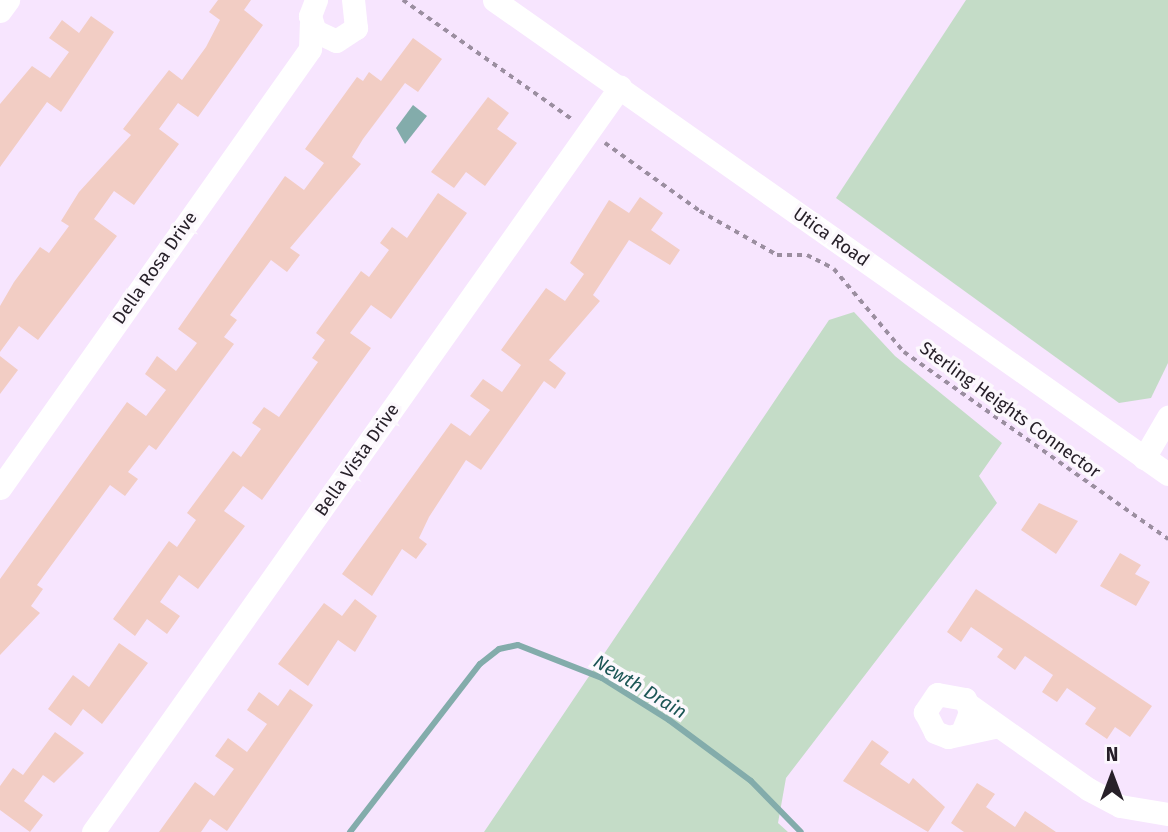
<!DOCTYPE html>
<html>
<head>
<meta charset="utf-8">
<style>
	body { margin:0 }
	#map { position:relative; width:1168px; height:832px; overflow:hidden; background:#f7e5fe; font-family:"Fira Sans",sans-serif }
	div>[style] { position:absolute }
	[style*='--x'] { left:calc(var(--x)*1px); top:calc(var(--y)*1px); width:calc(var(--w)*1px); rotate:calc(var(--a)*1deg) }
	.green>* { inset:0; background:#c4dcc7 }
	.water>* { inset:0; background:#83acab }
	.stream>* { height:6px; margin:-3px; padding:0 3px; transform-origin:3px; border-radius:3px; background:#83acab }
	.building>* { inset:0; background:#f2cdc4 }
	.path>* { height:3.5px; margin-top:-1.75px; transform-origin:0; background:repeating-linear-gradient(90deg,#9b8ea0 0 5px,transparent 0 10px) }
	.minor>* { height:23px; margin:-11.5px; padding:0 11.5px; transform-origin:11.5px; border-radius:11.5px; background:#fff }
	span { translate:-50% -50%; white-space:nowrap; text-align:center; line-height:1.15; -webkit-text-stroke:7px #fcf8fd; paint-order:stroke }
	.street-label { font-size:18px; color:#272029 }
	.water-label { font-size:19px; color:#1b5555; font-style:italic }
	.north { position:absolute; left:1077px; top:741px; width:70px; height:70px; -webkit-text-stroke:5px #fcf8fd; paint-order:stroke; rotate:0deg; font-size:19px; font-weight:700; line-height:28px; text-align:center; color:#272029 }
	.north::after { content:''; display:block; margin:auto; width:24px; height:32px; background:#272029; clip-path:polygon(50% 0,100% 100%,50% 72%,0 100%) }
</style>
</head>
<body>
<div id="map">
	<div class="green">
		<i style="clip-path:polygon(966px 0,1168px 0,1168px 363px,1151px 398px,1119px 403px,836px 198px)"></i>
		<i style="clip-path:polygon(854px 312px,895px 356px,1002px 443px,979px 476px,997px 503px,786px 778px,778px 823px,788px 832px,484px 832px,829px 320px)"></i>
	</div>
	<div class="water">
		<i style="clip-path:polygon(413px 105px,427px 116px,405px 144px,396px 128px)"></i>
	</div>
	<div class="stream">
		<i style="--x:350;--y:832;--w:212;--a:-52.3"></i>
		<i style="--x:480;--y:664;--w:24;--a:-38"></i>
		<i style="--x:499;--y:649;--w:19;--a:-12"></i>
		<i style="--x:518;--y:645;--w:90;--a:21.4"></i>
		<i style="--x:602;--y:678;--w:79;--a:32.1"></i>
		<i style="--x:669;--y:720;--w:102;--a:36.6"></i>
		<i style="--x:751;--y:781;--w:71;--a:45.6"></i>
	</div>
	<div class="building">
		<i style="clip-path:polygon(218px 0,251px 0,244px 10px,263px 25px,198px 117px,178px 103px,159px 129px,179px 144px,134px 205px,114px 191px,94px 219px,117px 236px,38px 340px,19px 326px,0 352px,0 306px,14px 282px,40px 247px,49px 253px,69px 226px,61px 221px,79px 192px,131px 135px,123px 129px,169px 70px,182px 80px,206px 47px,220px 20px,209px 12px)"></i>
		<i style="clip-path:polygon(91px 16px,114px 32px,61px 112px,47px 102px,0 167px,0 104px,32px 66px,50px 78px,69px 52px,49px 38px,62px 20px,79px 33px)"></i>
		<i style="clip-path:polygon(413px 38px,442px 59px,418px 92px,405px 83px,363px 139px,352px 157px,361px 164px,290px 248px,300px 255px,287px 272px,271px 260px,230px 315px,237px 320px,224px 337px,234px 344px,156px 450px,149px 445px,128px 472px,138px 479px,125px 496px,110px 485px,37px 585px,43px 589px,31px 606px,40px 613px,0 655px,0 579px,127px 402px,146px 416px,166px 390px,145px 374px,157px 356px,176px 371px,197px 343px,178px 329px,285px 176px,304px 190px,324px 163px,305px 149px,357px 77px,363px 81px,369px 72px,381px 81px)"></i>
		<i style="clip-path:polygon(488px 97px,509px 113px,497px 129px,517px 143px,485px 186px,466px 172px,454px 188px,431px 172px)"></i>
		<i style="clip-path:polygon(438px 193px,467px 213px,391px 319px,371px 305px,350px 333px,371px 348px,262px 500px,243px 486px,224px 511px,245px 526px,198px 589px,179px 575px,160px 602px,180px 616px,167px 634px,147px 619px,135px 636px,113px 619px,169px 541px,177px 547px,196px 520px,187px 513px,233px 451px,241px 457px,261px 429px,252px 423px,264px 407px,279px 417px,318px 362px,312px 358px,325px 340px,316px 333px,361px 271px,369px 277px,389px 250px,380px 243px,392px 227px,407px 238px)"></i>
		<i style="clip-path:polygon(640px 197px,663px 213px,651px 230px,680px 250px,670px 265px,629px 240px,593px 295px,600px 301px,549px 360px,566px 373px,555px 389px,544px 381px,481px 470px,466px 460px,429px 517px,419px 538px,427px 544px,416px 559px,402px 549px,372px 596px,342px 574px,451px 423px,470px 436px,490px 410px,470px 396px,483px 379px,502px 392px,521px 365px,501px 350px,546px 288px,565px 301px,584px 274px,570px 263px,609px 200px,629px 213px)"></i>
		<i style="clip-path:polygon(0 356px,18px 370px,0 394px)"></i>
		<i style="clip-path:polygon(1039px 503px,1078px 521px,1056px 554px,1021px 530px)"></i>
		<i style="clip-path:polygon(1120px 553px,1141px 565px,1135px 574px,1150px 582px,1136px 606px,1100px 586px)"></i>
		<i style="clip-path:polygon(976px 589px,1152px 706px,1130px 737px,1115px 727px,1107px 739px,1085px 724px,1096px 708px,1067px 688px,1057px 702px,1042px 692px,1053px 675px,1025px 656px,1015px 670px,997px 657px,1003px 649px,971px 627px,961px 642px,947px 632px)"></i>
		<i style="clip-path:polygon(355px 599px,377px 616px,355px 652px,338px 640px,308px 686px,278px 664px,324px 603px,342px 616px)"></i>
		<i style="clip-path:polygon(119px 643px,148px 663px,102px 724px,83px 709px,71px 726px,48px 709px,73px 675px,89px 687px)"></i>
		<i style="clip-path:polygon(290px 689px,313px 705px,227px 831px,210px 819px,201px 832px,159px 832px,195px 782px,214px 796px,234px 769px,215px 756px,228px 738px,247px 752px,267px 724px,247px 710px,259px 692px,278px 706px)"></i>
		<i style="clip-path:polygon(55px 732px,84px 753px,54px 783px,43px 775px,24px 801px,43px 815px,30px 832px,0 810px,0 786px,13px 768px,23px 775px)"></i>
		<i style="clip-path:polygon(872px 740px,889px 752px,880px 764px,909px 784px,913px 778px,945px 807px,928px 832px,843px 781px)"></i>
		<i style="clip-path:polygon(977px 783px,995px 794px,986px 807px,1015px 827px,1025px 811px,1056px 832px,964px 832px,951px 823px)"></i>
	</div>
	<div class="path">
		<i style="--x:403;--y:0;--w:208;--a:35.2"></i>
		<i style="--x:605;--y:143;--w:117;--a:35.6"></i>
		<i style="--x:700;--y:211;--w:89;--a:29.7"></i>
		<i style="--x:777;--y:255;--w:30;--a:0"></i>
		<i style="--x:807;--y:255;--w:30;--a:27"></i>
		<i style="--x:834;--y:269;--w:109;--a:49.9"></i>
		<i style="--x:904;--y:352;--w:324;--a:35.3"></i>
	</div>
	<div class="minor">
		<i style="--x:316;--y:0;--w:17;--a:111"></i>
		<i style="--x:310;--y:16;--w:16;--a:72"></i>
		<i style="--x:315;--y:31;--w:23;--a:25"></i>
		<i style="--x:336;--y:41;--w:24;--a:-33"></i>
		<i style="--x:356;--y:28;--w:28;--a:-96"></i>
		<i style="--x:494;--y:0;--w:824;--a:35.12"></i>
		<i style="--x:0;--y:11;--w:14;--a:-54"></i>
		<i style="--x:1144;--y:458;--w:48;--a:-59.7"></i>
		<i style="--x:0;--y:488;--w:537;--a:-54.77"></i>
		<i style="--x:310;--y:49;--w:25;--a:-88"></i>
		<i style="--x:969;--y:705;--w:146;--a:35.2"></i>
		<i style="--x:1088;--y:789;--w:36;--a:28"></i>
		<i style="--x:1120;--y:806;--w:49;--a:9.5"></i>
		<i style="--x:962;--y:732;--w:22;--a:-68"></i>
		<i style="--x:970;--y:712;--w:14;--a:-111"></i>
		<i style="--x:965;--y:699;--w:28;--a:-170"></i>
		<i style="--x:937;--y:694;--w:22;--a:124"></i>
		<i style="--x:925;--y:712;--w:22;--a:63"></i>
		<i style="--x:935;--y:732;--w:14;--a:21"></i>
		<i style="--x:948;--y:737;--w:47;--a:-12.3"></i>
		<i style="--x:93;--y:832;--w:913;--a:-54.73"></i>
	</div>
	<div class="street-label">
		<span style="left:831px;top:237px;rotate:35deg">Utica Road</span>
		<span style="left:155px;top:268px;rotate:-55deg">Della Rosa Drive</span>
		<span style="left:1010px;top:410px;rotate:36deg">Sterling Heights Connector</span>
		<span style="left:357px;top:460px;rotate:-55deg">Bella Vista Drive</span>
	</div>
	<div class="water-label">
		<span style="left:640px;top:687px;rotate:31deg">Newth Drain</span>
	</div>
	<div class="north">N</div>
</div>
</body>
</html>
